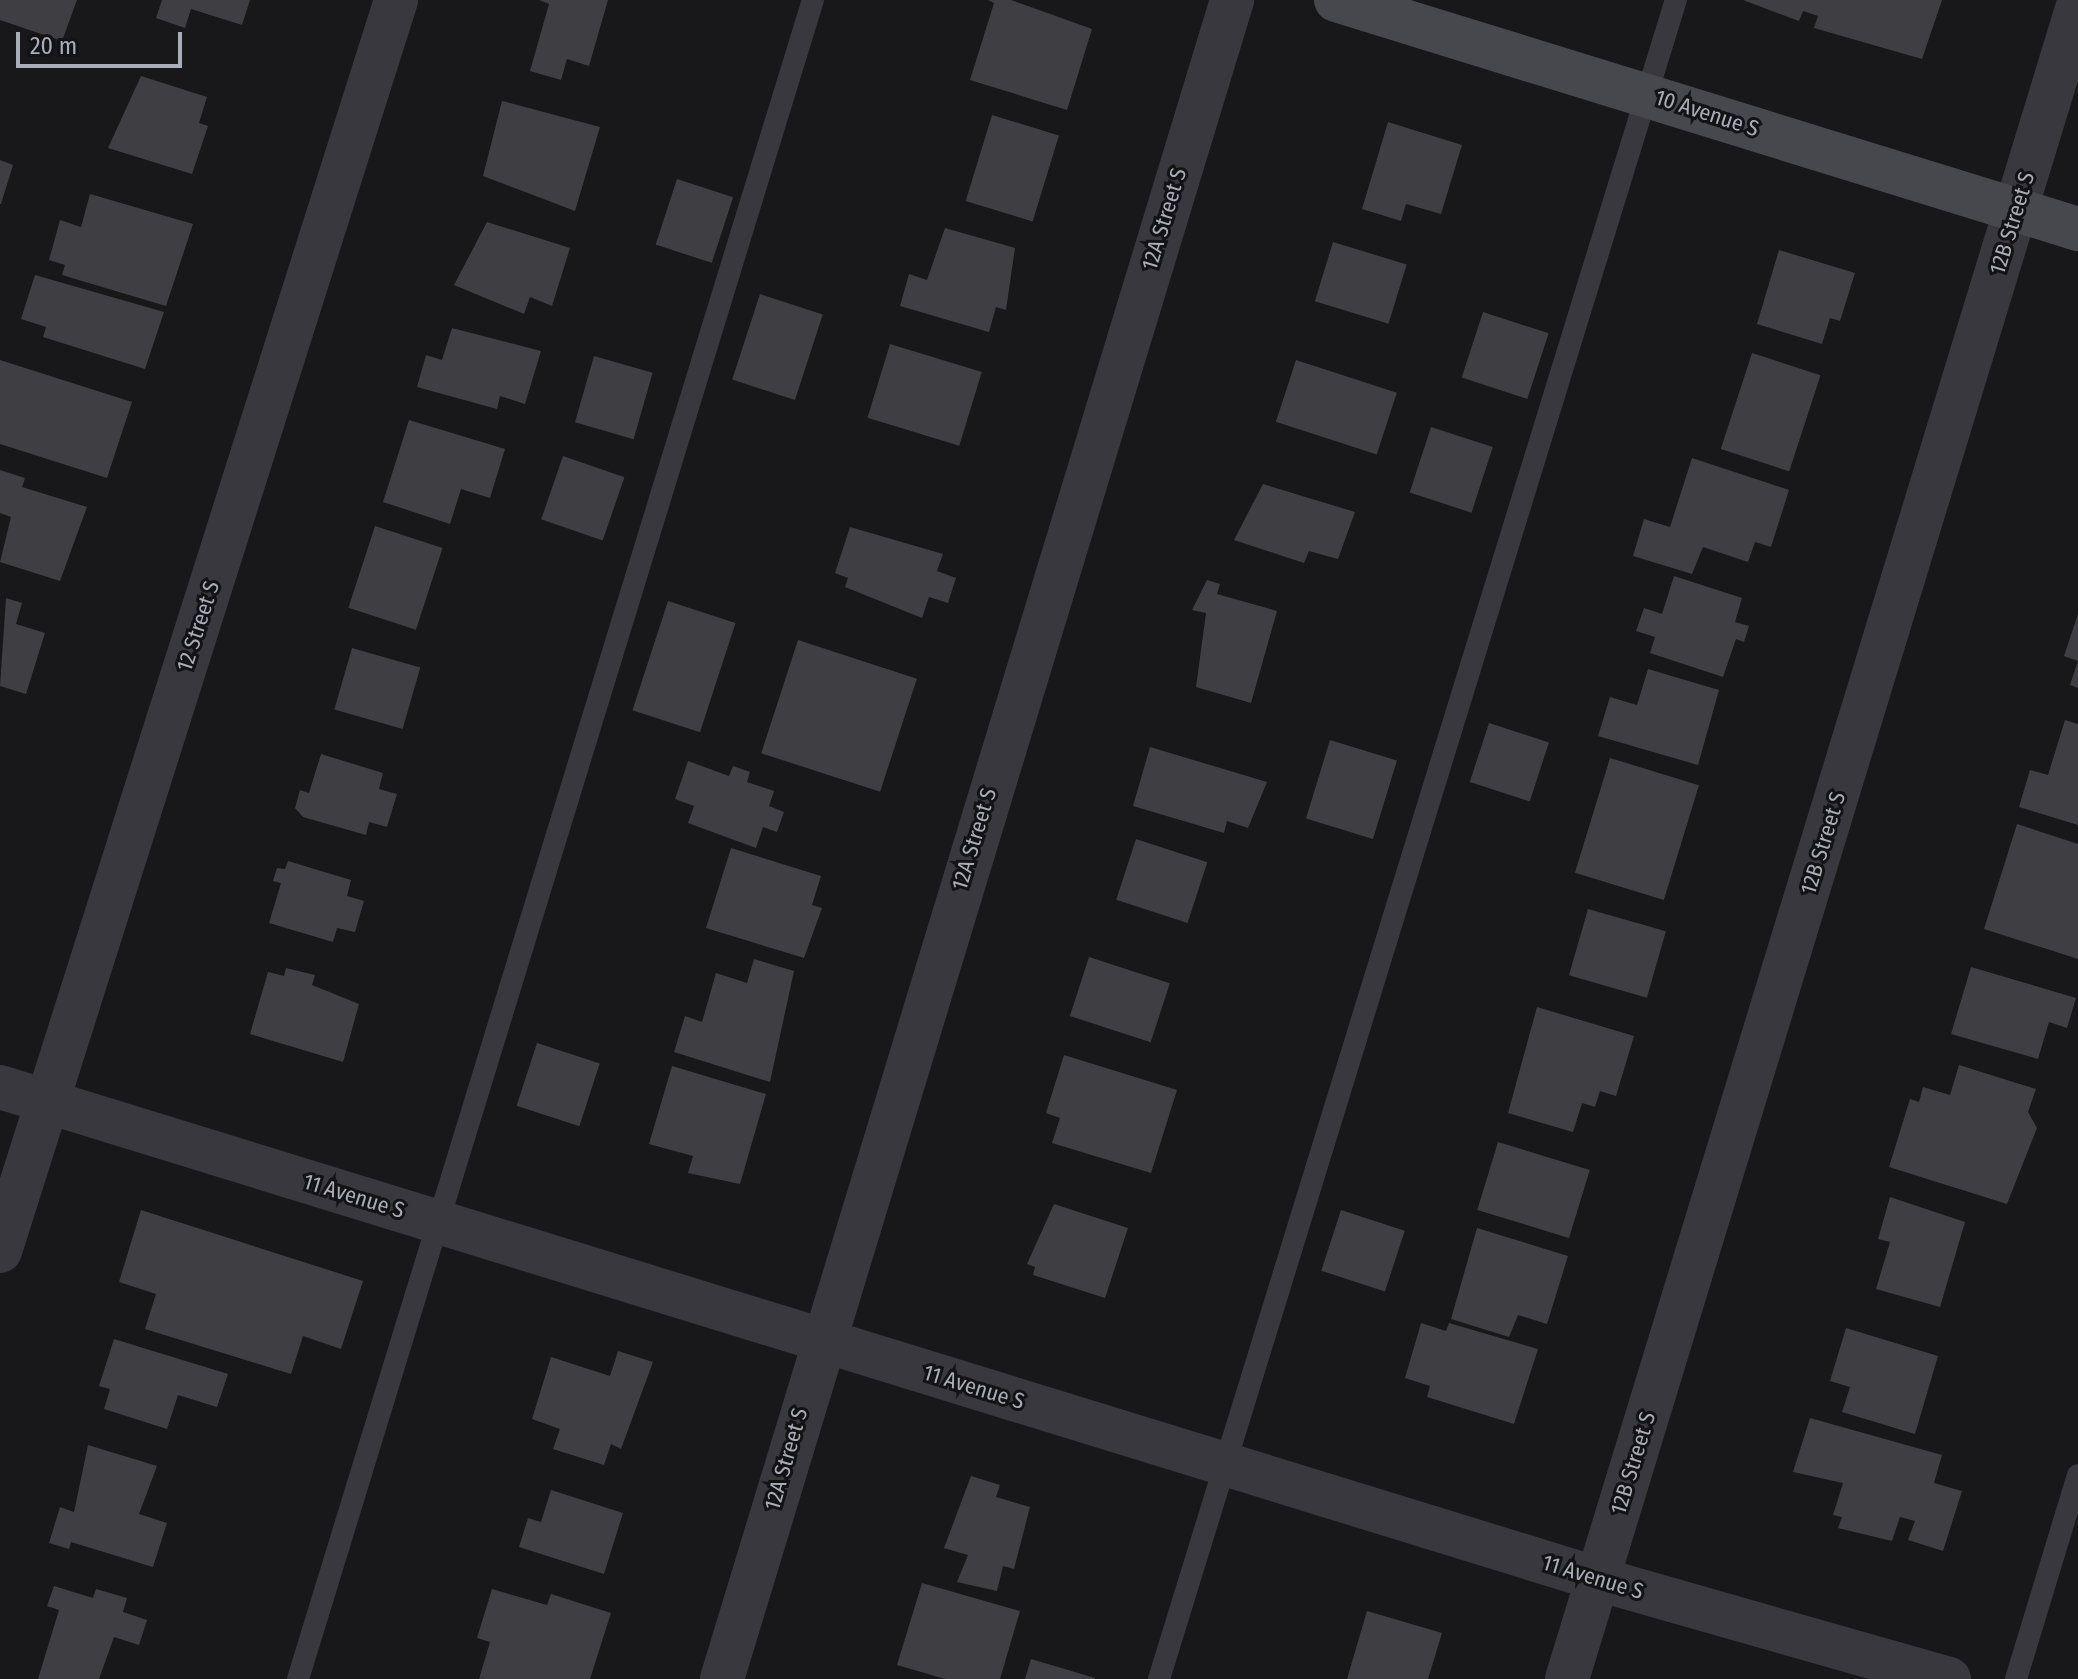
<!DOCTYPE html>
<html>
<head>
<meta charset="utf-8">
<style>
	body { margin:0 }
	#map { position:relative; width:2078px; height:1679px; overflow:hidden; background:#181719; font-family:"Fira Sans Condensed",sans-serif }
	div>[style] { position:absolute }
	[style*='--x'] { left:calc(var(--x)*1px); top:calc(var(--y)*1px); width:calc(var(--w)*1px); rotate:calc(var(--a)*1deg) }
	.building>* { inset:0; background:#3f3f43; transform-origin:0 0 }
	.lane>* { height:22px; margin:-11px; padding:0 11px; transform-origin:11px; border-radius:11px; background:#39383e }
	.street>* { height:44px; margin:-22px; padding:0 22px; transform-origin:22px; border-radius:22px; background:#39383e }
	.secondary>* { height:44px; margin:-22px; padding:0 22px; transform-origin:22px; border-radius:22px; background:#47474e }
	span { translate:-50% -50%; white-space:nowrap; text-align:center; line-height:1.15; -webkit-text-stroke:6px #131214; paint-order:stroke }
	.street-label { font-size:22px; color:#aaacb8 }
	.scale { position:absolute; left:16px; top:32px; width:166px; height:36px; box-sizing:border-box; border:4px solid #aaacb8; border-top:0; padding-left:10px; font-size:24px; line-height:28px; white-space:nowrap; color:#aaacb8; -webkit-text-stroke:6px #131214; paint-order:stroke }
</style>
</head>
<body>
<div id="map">
	<div class="building">
		<i style="clip-path:polygon(0 0,77px 0,62px 41px,0 20px)"></i>
		<i style="clip-path:polygon(162px 0,250px 0,242px 25px,191px 9px,185px 28px,156px 18px)"></i>
		<i style="clip-path:polygon(539px 0,608px 0,589px 66px,567px 59px,561px 80px,530px 71px,549px 4px)"></i>
		<i style="clip-path:polygon(988px 0,1011px 0,1092px 29px,1067px 110px,970px 80px,994px 3px)"></i>
		<i style="clip-path:polygon(1743px 0,1942px 0,1922px 59px,1814px 28px,1818px 16px,1803px 11px,1799px 21px)"></i>
		<i style="clip-path:polygon(141px 76px,207px 97px,199px 123px,208px 126px,192px 174px,108px 148px)"></i>
		<i style="clip-path:polygon(502px 101px,600px 127px,575px 211px,483px 176px)"></i>
		<i style="left:992px;top:115px;width:70px;height:90px;rotate:17deg"></i>
		<i style="clip-path:polygon(1388px 122px,1462px 145px,1441px 214px,1406px 204px,1401px 221px,1362px 209px)"></i>
		<i style="clip-path:polygon(0 160px,13px 165px,1px 204px,0 204px)"></i>
		<i style="left:677px;top:179px;width:59px;height:69px;rotate:18deg"></i>
		<i style="clip-path:polygon(90px 194px,193px 224px,166px 306px,62px 275px,65px 265px,49px 260px,60px 220px,81px 227px)"></i>
		<i style="clip-path:polygon(487px 222px,570px 248px,552px 306px,530px 297px,524px 314px,454px 285px)"></i>
		<i style="clip-path:polygon(945px 228px,1015px 248px,1006px 310px,996px 307px,989px 332px,900px 306px,909px 274px,927px 280px)"></i>
		<i style="left:1333px;top:242px;width:77px;height:62px;rotate:17deg"></i>
		<i style="clip-path:polygon(1779px 250px,1855px 273px,1840px 321px,1830px 318px,1822px 344px,1757px 324px)"></i>
		<i style="clip-path:polygon(35px 275px,164px 312px,145px 369px,43px 337px,46px 327px,21px 319px)"></i>
		<i style="left:760px;top:294px;width:66px;height:90px;rotate:18deg"></i>
		<i style="left:1483px;top:312px;width:69px;height:69px;rotate:18deg"></i>
		<i style="clip-path:polygon(452px 328px,541px 351px,525px 404px,500px 396px,497px 409px,417px 387px,426px 355px,442px 360px)"></i>
		<i style="left:890px;top:344px;width:96px;height:77px;rotate:17deg"></i>
		<i style="left:1752px;top:353px;width:72px;height:101px;rotate:18deg"></i>
		<i style="left:594px;top:356px;width:61px;height:69px;rotate:16deg"></i>
		<i style="clip-path:polygon(0 360px,132px 402px,107px 478px,0 444px)"></i>
		<i style="left:1296px;top:360px;width:106px;height:65px;rotate:18deg"></i>
		<i style="clip-path:polygon(409px 420px,505px 449px,490px 498px,461px 489px,450px 524px,383px 502px)"></i>
		<i style="left:1431px;top:427px;width:65px;height:69px;rotate:18deg"></i>
		<i style="left:563px;top:456px;width:65px;height:67px;rotate:19deg"></i>
		<i style="clip-path:polygon(1692px 458px,1789px 490px,1771px 547px,1755px 542px,1748px 562px,1703px 547px,1692px 574px,1633px 556px,1644px 519px,1670px 527px)"></i>
		<i style="clip-path:polygon(0 470px,25px 478px,22px 487px,87px 507px,60px 581px,0 562px,11px 517px,0 513px)"></i>
		<i style="clip-path:polygon(1263px 484px,1355px 512px,1338px 559px,1309px 551px,1304px 563px,1234px 540px)"></i>
		<i style="left:375px;top:526px;width:71px;height:86px;rotate:18deg"></i>
		<i style="clip-path:polygon(850px 527px,943px 554px,937px 571px,956px 578px,948px 603px,929px 597px,922px 618px,845px 587px,848px 578px,835px 573px)"></i>
		<i style="clip-path:polygon(1674px 576px,1742px 598px,1735px 622px,1749px 626px,1744px 642px,1736px 639px,1723px 677px,1650px 653px,1655px 637px,1636px 631px,1644px 608px,1662px 614px)"></i>
		<i style="clip-path:polygon(1207px 580px,1220px 584px,1217px 594px,1277px 611px,1251px 703px,1196px 687px,1206px 613px,1192px 610px)"></i>
		<i style="clip-path:polygon(6px 598px,22px 603px,16px 624px,45px 633px,26px 694px,0 686px)"></i>
		<i style="left:668px;top:601px;width:71px;height:115px;rotate:18deg"></i>
		<i style="clip-path:polygon(2078px 614px,2078px 661px,2064px 656px)"></i>
		<i style="left:798px;top:640px;width:125px;height:119px;rotate:18deg"></i>
		<i style="left:352px;top:648px;width:71px;height:64px;rotate:16deg"></i>
		<i style="clip-path:polygon(2078px 661px,2078px 688px,2070px 685px)"></i>
		<i style="clip-path:polygon(1648px 669px,1719px 690px,1698px 765px,1598px 736px,1610px 697px,1637px 705px)"></i>
		<i style="clip-path:polygon(2065px 720px,2078px 724px,2078px 825px,2019px 807px,2030px 770px,2048px 775px)"></i>
		<i style="left:1489px;top:723px;width:63px;height:62px;rotate:18deg"></i>
		<i style="left:1330px;top:740px;width:70px;height:82px;rotate:17deg"></i>
		<i style="clip-path:polygon(1150px 747px,1267px 782px,1248px 828px,1227px 821px,1224px 833px,1133px 806px)"></i>
		<i style="clip-path:polygon(321px 754px,383px 773px,379px 789px,397px 794px,387px 827px,369px 822px,366px 835px,303px 817px,295px 808px,300px 790px,309px 793px)"></i>
		<i style="left:1610px;top:758px;width:93px;height:120px;rotate:17deg"></i>
		<i style="clip-path:polygon(688px 761px,729px 776px,733px 766px,750px 772px,747px 782px,774px 791px,769px 806px,784px 812px,777px 832px,763px 827px,756px 848px,688px 823px,694px 806px,675px 799px)"></i>
		<i style="clip-path:polygon(2017px 824px,2078px 844px,2078px 959px,1984px 929px)"></i>
		<i style="left:1136px;top:839px;width:75px;height:64px;rotate:18deg"></i>
		<i style="clip-path:polygon(731px 848px,821px 876px,812px 905px,822px 908px,804px 958px,706px 928px)"></i>
		<i style="clip-path:polygon(288px 861px,351px 880px,347px 896px,364px 901px,355px 932px,337px 928px,333px 942px,269px 923px,281px 883px,273px 881px,277px 868px,285px 869px)"></i>
		<i style="left:1588px;top:909px;width:81px;height:69px;rotate:16deg"></i>
		<i style="left:1089px;top:957px;width:85px;height:62px;rotate:18deg"></i>
		<i style="clip-path:polygon(754px 959px,794px 971px,770px 1082px,674px 1052px,685px 1016px,702px 1022px,716px 973px,747px 983px)"></i>
		<i style="clip-path:polygon(1971px 967px,2076px 998px,2067px 1028px,2049px 1022px,2038px 1059px,1951px 1034px)"></i>
		<i style="clip-path:polygon(286px 968px,315px 975px,312px 985px,359px 1004px,343px 1062px,250px 1034px,268px 972px,284px 976px)"></i>
		<i style="clip-path:polygon(1537px 1007px,1634px 1036px,1616px 1096px,1600px 1091px,1595px 1107px,1582px 1103px,1573px 1132px,1508px 1113px)"></i>
		<i style="left:537px;top:1043px;width:66px;height:66px;rotate:18deg"></i>
		<i style="clip-path:polygon(1064px 1055px,1177px 1090px,1151px 1173px,1052px 1143px,1060px 1118px,1046px 1113px)"></i>
		<i style="clip-path:polygon(1959px 1065px,2036px 1089px,2028px 1112px,2037px 1128px,2007px 1204px,1889px 1167px,1910px 1099px,1919px 1102px,1923px 1087px,1950px 1095px)"></i>
		<i style="clip-path:polygon(672px 1066px,766px 1094px,740px 1184px,688px 1173px,693px 1156px,649px 1144px)"></i>
		<i style="left:1498px;top:1142px;width:96px;height:71px;rotate:17deg"></i>
		<i style="clip-path:polygon(1890px 1197px,1965px 1222px,1940px 1307px,1876px 1289px,1890px 1242px,1878px 1239px)"></i>
		<i style="clip-path:polygon(1054px 1204px,1128px 1228px,1105px 1298px,1033px 1275px,1035px 1267px,1027px 1264px)"></i>
		<i style="clip-path:polygon(141px 1210px,363px 1281px,341px 1349px,303px 1336px,291px 1374px,145px 1329px,156px 1294px,119px 1282px)"></i>
		<i style="left:1341px;top:1210px;width:67px;height:64px;rotate:18deg"></i>
		<i style="clip-path:polygon(1477px 1228px,1568px 1256px,1547px 1324px,1518px 1315px,1509px 1337px,1451px 1319px)"></i>
		<i style="clip-path:polygon(1421px 1323px,1446px 1331px,1449px 1323px,1538px 1349px,1514px 1424px,1427px 1397px,1430px 1386px,1405px 1378px)"></i>
		<i style="clip-path:polygon(1846px 1328px,1938px 1356px,1915px 1434px,1842px 1412px,1850px 1387px,1830px 1381px)"></i>
		<i style="clip-path:polygon(114px 1339px,228px 1374px,217px 1407px,178px 1395px,167px 1429px,104px 1409px,110px 1389px,99px 1386px)"></i>
		<i style="clip-path:polygon(618px 1351px,653px 1362px,621px 1449px,611px 1444px,604px 1465px,553px 1449px,560px 1429px,532px 1419px,551px 1357px,610px 1376px)"></i>
		<i style="clip-path:polygon(1810px 1418px,1942px 1455px,1934px 1483px,1962px 1491px,1943px 1551px,1908px 1540px,1915px 1521px,1900px 1517px,1892px 1541px,1838px 1528px,1842px 1517px,1833px 1515px,1843px 1483px,1793px 1472px)"></i>
		<i style="clip-path:polygon(88px 1445px,157px 1466px,139px 1514px,167px 1523px,153px 1567px,71px 1542px,69px 1549px,49px 1543px,60px 1507px,74px 1512px)"></i>
		<i style="clip-path:polygon(971px 1476px,1000px 1485px,996px 1497px,1030px 1507px,1014px 1569px,1003px 1566px,997px 1591px,957px 1582px,968px 1555px,944px 1548px)"></i>
		<i style="clip-path:polygon(551px 1490px,623px 1513px,604px 1574px,519px 1547px,528px 1518px,541px 1522px)"></i>
		<i style="clip-path:polygon(922px 1583px,1020px 1611px,1000px 1679px,945px 1679px,897px 1665px)"></i>
		<i style="clip-path:polygon(54px 1586px,93px 1598px,96px 1589px,127px 1598px,123px 1612px,147px 1620px,139px 1645px,114px 1637px,99px 1679px,38px 1679px,59px 1610px,47px 1606px)"></i>
		<i style="clip-path:polygon(492px 1589px,547px 1605px,551px 1594px,611px 1613px,590px 1679px,479px 1679px,490px 1642px,477px 1638px)"></i>
		<i style="clip-path:polygon(1367px 1611px,1442px 1633px,1428px 1679px,1347px 1679px)"></i>
		<i style="clip-path:polygon(1031px 1659px,1095px 1678px,1095px 1679px,1025px 1679px)"></i>
	</div>
	<div class="lane">
		<i style="--x:298;--y:1679;--w:1756;--a:-72.95"></i>
		<i style="--x:1159;--y:1679;--w:1757;--a:-72.89"></i>
		<i style="--x:2016;--y:1679;--w:213;--a:-73.1"></i>
	</div>
	<div class="street">
		<i style="--x:0;--y:1087;--w:1672;--a:17.11"></i>
		<i style="--x:1598;--y:1579;--w:365;--a:15.9"></i>
		<i style="--x:0;--y:1251;--w:1312;--a:-72.43"></i>
		<i style="--x:722;--y:1679;--w:1755;--a:-73.1"></i>
		<i style="--x:1567;--y:1679;--w:1749;--a:-73.02"></i>
	</div>
	<div class="secondary">
		<i style="--x:1336;--y:0;--w:777;--a:17.15"></i>
	</div>
	<div class="street-label">
		<span style="left:1707px;top:113px;rotate:18deg">10 Avenue S</span>
		<span style="left:1164px;top:219px;rotate:-73deg">12A Street S</span>
		<span style="left:2012px;top:223px;rotate:-73deg">12B Street S</span>
		<span style="left:198px;top:626px;rotate:-72deg">12 Street S</span>
		<span style="left:974px;top:839px;rotate:-73deg">12A Street S</span>
		<span style="left:1823px;top:843px;rotate:-73deg">12B Street S</span>
		<span style="left:354px;top:1196px;rotate:17deg">11 Avenue S</span>
		<span style="left:974px;top:1387px;rotate:17deg">11 Avenue S</span>
		<span style="left:786px;top:1459px;rotate:-74deg">12A Street S</span>
		<span style="left:1633px;top:1463px;rotate:-73deg">12B Street S</span>
		<span style="left:1593px;top:1577px;rotate:17deg">11 Avenue S</span>
	</div>
	<div class="scale">20 m</div>
</div>
</body>
</html>
